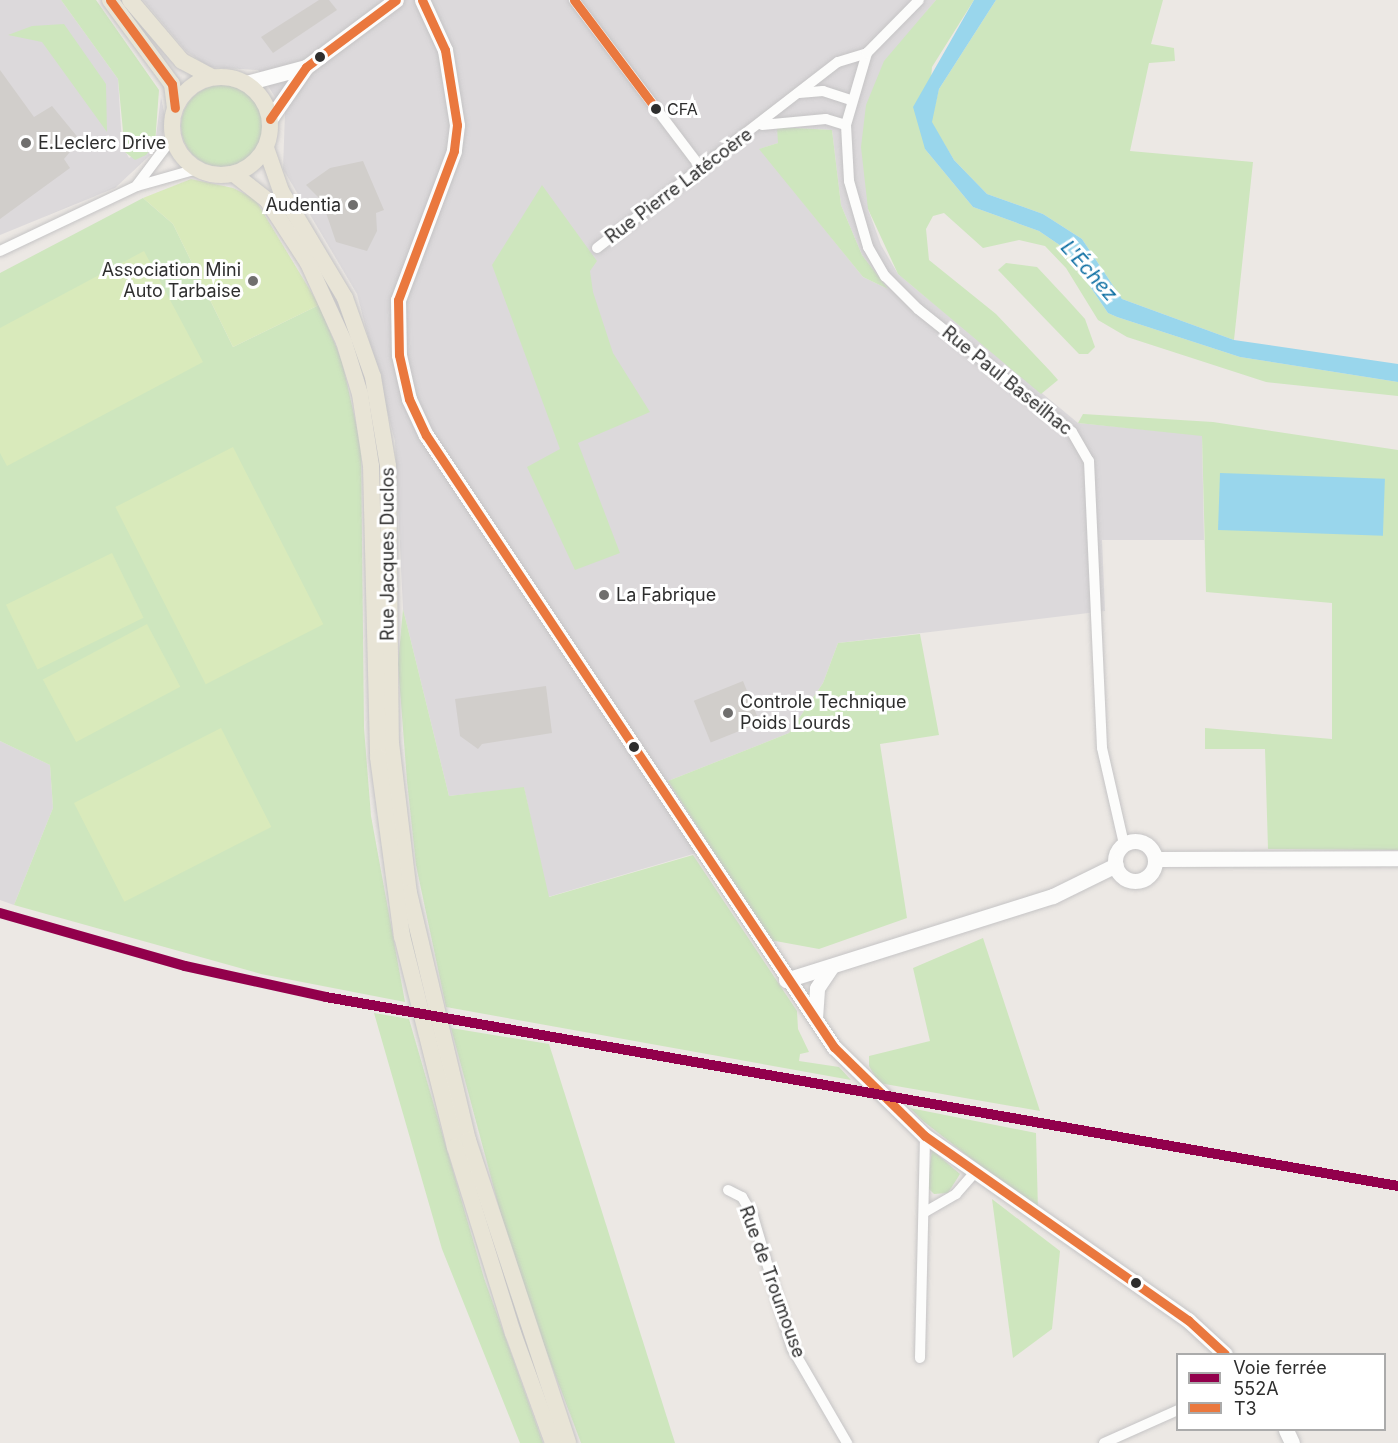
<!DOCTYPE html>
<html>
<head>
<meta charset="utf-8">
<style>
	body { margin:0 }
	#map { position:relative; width:1398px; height:1443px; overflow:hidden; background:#ece8e4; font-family:Inter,sans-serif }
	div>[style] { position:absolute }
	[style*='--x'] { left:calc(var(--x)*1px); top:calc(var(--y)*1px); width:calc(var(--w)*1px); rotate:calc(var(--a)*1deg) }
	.industrial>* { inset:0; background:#dcd9db }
	.green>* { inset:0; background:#cee6be }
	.round { border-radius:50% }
	.pitch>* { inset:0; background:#d9eabb; transform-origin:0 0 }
	.water>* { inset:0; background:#99d6ec; transform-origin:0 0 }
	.building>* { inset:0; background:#d1cecb; transform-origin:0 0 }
	.roads { filter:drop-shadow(0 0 2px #c5c4c5) drop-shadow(0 0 2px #c5c4c5) }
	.street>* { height:10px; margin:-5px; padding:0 5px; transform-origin:5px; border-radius:5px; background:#fcfcfb }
	.secondary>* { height:15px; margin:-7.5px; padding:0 7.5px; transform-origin:7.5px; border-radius:7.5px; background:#fcfcfb }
	.secondary>.ring { margin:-7.5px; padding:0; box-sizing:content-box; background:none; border:15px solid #fcfcfb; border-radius:50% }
	.primary>* { height:16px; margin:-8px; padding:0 8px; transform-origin:8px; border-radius:8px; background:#e8e4d6 }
	.primary>.ring { margin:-8px; padding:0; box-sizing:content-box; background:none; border:16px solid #e8e4d6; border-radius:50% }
	.bus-1>* { height:9px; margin:-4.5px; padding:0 4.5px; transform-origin:4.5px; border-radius:4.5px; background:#ea783e }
	.rail-1>* { height:10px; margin:-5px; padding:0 5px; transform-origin:5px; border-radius:5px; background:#92004c }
	.dots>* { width:16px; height:16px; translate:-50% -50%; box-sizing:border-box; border:3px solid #fff; border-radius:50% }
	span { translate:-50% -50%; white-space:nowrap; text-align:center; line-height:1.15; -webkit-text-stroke:6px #fff; paint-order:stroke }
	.bus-label { font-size:16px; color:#2e2e2e }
	.left { translate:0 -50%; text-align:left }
	.poi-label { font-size:18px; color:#2e2e2e }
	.right { translate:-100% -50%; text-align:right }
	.street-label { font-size:18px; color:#2e2e2e }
	.water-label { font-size:20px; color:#0d6fa3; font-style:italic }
	.legend { position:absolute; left:1176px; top:1353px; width:210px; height:78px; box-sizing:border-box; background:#fff; border:2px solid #ababab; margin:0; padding:8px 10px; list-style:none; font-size:18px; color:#2e2e2e }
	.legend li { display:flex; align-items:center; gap:12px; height:30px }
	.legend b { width:30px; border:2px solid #ababab }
</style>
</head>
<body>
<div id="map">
	<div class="industrial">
		<i style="clip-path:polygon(0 0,61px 0,118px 79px,122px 145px,129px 158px,155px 144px,161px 97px,165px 117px,162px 144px,115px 188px,0 235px)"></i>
		<i style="clip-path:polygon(evenodd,143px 0,936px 0,926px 12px,868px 209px,881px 245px,898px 274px,1078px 423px,1202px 435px,1204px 540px,1102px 540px,1105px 611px,838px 643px,823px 683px,789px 733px,668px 781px,710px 849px,548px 897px,524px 788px,449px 796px,403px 609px,395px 441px,357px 294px,283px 169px,285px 113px,258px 70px,209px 67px,186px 51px,143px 0,778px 127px,832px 130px,841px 205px,862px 255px,888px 289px,863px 277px,760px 149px,778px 143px,778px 127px)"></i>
		<i style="clip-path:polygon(0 741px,50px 765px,53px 808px,14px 905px,0 900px)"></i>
	</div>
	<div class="green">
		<i style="clip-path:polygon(61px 0,96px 0,159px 90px,155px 144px,146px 155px,135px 160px,125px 152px,118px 79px)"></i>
		<i style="clip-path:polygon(936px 0,974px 0,932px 67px,925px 149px,973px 207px,1039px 231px,1064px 248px,1108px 313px,1117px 317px,1240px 357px,1398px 382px,1398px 396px,1266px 382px,1127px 337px,1098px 320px,1066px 268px,1045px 246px,1019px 240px,983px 248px,944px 213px,933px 216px,926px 229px,929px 260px,996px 314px,1051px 372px,1058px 380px,1041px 394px,898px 274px,868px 209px,861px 147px,866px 105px,884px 61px)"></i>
		<i style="clip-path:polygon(996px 0,1163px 0,1151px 44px,1174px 48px,1175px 61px,1149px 63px,1130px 151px,1253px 162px,1234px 340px,1122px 299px,1082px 239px,1043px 214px,987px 194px,954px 160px,931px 122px,939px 89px)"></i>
		<i style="clip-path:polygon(64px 24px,106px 84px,107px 132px,42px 42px,8px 35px,32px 26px)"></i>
		<i class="round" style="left:181px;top:85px;width:82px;height:82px"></i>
		<i style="clip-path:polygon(777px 127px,832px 130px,841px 205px,862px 255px,888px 289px,863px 277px,759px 149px,778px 143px)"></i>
		<i style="clip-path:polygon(542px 185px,597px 261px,590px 271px,593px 292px,613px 353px,650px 412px,578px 443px,620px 553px,575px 570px,527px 467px,560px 449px,492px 265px)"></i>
		<i style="clip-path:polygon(143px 198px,173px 224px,233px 347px,319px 305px,342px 361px,361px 446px,364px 728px,371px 816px,405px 1002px,261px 974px,14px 905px,53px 808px,50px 765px,0 741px,0 273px)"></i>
		<i style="clip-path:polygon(1006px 263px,1037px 267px,1066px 298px,1085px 319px,1095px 347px,1088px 354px,1079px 354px,998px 270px)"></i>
		<i style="clip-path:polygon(1083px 414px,1213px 422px,1398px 450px,1398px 850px,1268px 849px,1265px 749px,1205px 749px,1205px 728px,1332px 739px,1332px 603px,1206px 592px,1202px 436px,1078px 423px)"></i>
		<i style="clip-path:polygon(403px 609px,449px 796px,524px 787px,549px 897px,693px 855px,797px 1011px,798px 1029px,809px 1052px,800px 1054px,799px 1061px,839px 1067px,851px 1080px,446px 1007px,416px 865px,407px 781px,398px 664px)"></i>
		<i style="clip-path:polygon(920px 634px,939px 735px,880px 744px,907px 918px,819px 949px,770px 940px,668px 781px,789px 733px,823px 683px,838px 643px)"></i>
		<i style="clip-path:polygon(983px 938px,1040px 1111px,879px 1083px,869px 1066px,869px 1056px,930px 1041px,913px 968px)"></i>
		<i style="clip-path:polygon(374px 1013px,409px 1019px,484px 1278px,543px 1443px,520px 1443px,442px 1249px)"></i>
		<i style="clip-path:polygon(451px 1028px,549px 1044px,675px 1443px,581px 1443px,516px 1271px)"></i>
		<i style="clip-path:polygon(910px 1108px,1036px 1133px,1038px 1211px,923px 1121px)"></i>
		<i style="clip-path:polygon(932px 1150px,960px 1174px,948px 1193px,934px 1194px,927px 1187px)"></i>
		<i style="clip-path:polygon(992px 1199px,1060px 1251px,1052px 1329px,1013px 1358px)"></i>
	</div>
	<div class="pitch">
		<i style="clip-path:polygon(191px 179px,233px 188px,255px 199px,319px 305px,233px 347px,173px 224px,143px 198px)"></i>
		<i style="clip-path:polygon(144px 251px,203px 362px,7px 466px,0 453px,0 328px)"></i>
		<i style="left:233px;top:447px;width:199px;height:132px;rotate:63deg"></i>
		<i style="left:112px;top:553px;width:72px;height:118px;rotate:64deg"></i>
		<i style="left:147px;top:624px;width:71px;height:118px;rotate:62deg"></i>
		<i style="left:221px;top:728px;width:111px;height:165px;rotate:63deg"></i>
	</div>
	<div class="water">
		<i style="clip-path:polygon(974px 0,996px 0,939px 89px,932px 122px,954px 160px,987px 194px,1043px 214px,1082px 239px,1122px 299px,1234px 340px,1398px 364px,1398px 382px,1240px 357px,1117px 317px,1108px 313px,1064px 248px,1039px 231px,973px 207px,925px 149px,913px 107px)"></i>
		<i style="left:1220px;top:473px;width:165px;height:57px;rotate:2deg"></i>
	</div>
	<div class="building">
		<i style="clip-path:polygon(319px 0,329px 0,337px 10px,273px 53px,261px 37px)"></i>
		<i style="clip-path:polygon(0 70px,34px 117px,52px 106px,80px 140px,64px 159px,70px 168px,0 219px)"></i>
		<i style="clip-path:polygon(363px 161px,384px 210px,376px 213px,377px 231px,367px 251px,336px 242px,322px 201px,306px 185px,330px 168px)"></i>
		<i style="left:743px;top:681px;width:45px;height:53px;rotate:68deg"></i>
		<i style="clip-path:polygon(546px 686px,552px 733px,482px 744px,478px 749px,460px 736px,455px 699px)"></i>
	</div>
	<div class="roads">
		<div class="street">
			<i style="--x:574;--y:0;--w:211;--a:52.9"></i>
			<i style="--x:867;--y:53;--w:75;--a:106.3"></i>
			<i style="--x:846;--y:125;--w:56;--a:86.9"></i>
			<i style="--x:849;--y:181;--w:69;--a:73.9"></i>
			<i style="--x:868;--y:247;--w:34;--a:60"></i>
			<i style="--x:885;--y:276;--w:47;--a:45"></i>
			<i style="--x:918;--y:309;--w:197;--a:38.6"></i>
			<i style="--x:1072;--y:432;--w:34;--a:60"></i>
			<i style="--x:1089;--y:461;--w:287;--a:87.4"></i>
			<i style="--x:1102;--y:748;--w:98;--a:77.1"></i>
			<i style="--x:799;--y:93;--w:24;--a:-5"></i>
			<i style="--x:823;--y:91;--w:29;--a:18"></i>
			<i style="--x:762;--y:125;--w:64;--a:-5.4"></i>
			<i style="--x:826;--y:119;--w:21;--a:17"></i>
			<i style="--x:137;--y:185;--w:60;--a:-53.1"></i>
			<i style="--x:597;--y:248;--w:304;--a:-37.7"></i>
			<i style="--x:838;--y:62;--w:30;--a:-17"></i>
			<i style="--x:867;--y:53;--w:74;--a:-45.5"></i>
			<i style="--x:0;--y:251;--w:152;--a:-25.4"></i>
			<i style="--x:137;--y:186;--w:62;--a:-15.8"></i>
			<i style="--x:728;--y:1190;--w:16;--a:27"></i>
			<i style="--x:742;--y:1197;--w:22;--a:60"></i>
			<i style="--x:753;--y:1216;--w:138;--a:73.5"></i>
			<i style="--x:792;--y:1348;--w:110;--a:59.9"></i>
			<i style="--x:925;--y:1212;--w:36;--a:-30"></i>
			<i style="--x:956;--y:1194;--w:28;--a:-49"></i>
			<i style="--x:920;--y:1358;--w:222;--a:-88.7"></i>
			<i style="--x:1104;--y:1443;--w:81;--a:-24"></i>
		</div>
		<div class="secondary">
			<i style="--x:422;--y:0;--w:55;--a:65.3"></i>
			<i style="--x:445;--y:50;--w:76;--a:80.9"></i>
			<i style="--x:457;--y:125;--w:26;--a:97"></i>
			<i style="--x:454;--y:151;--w:159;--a:110.6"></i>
			<i style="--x:398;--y:300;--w:55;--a:89"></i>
			<i style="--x:399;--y:355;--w:45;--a:77.2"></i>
			<i style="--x:409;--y:399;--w:40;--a:65"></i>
			<i style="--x:426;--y:435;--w:736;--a:56.31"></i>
			<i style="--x:834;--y:1047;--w:127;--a:44.4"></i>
			<i style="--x:925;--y:1136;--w:321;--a:35"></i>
			<i style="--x:1188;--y:1320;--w:50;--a:42.6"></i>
			<i style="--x:246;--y:83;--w:62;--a:-14.9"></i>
			<i style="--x:270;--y:119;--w:63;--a:-55.3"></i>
			<i style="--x:306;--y:67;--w:112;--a:-36.7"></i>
			<i class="ring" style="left:1115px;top:841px;width:25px;height:25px"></i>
			<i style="--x:1155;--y:859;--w:243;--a:-0.2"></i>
			<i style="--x:786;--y:980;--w:280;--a:-17.5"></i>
			<i style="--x:1053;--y:896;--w:70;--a:-26.2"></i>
			<i style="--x:815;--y:1018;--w:30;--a:-86"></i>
			<i style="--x:817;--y:988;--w:25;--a:-56"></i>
			<i style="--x:1286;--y:1430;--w:14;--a:65"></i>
		</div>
		<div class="primary">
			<i style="--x:110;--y:0;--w:104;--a:53.6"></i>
			<i style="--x:172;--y:84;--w:24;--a:83"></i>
			<i style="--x:130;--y:0;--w:80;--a:49.6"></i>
			<i style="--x:182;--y:61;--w:34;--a:28"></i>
			<i class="ring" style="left:172px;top:77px;width:82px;height:82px"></i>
			<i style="--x:266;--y:148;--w:46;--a:70.8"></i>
			<i style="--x:281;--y:191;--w:125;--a:59.1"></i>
			<i style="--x:345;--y:298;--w:84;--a:70.5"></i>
			<i style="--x:373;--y:377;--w:90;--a:80.4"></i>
			<i style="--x:388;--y:466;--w:277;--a:89.4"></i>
			<i style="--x:391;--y:743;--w:151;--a:83.2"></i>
			<i style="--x:409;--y:893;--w:254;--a:76.6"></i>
			<i style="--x:468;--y:1140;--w:319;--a:71.7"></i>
			<i style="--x:234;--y:174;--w:42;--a:38.2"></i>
			<i style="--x:267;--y:200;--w:75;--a:56.9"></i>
			<i style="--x:308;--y:263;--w:87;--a:65.5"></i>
			<i style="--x:344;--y:342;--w:54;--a:72.9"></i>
			<i style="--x:360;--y:394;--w:73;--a:81.3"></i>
			<i style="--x:371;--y:466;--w:291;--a:88.6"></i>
			<i style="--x:378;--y:757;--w:181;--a:82.4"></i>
			<i style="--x:402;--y:936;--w:218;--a:75.9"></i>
			<i style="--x:455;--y:1147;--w:195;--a:72.7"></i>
			<i style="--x:513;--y:1333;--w:117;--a:70"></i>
		</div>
	</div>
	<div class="bus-1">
		<i style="--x:110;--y:0;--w:104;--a:53.6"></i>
		<i style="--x:172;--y:84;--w:24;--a:83"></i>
		<i style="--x:422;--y:0;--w:55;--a:65.3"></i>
		<i style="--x:445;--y:50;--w:76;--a:80.9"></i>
		<i style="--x:457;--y:125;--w:26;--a:97"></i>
		<i style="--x:454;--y:151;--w:159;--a:110.6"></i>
		<i style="--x:398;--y:300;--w:55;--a:89"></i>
		<i style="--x:399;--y:355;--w:45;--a:77.2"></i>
		<i style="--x:409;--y:399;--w:40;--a:65"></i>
		<i style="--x:426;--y:435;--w:736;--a:56.31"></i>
		<i style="--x:834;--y:1047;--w:127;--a:44.4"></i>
		<i style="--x:925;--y:1136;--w:321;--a:35"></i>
		<i style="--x:1188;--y:1320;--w:50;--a:42.6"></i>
		<i style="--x:574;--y:0;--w:136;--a:53"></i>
		<i style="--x:270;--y:119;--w:63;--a:-55.3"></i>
		<i style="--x:306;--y:67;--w:112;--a:-36.7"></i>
	</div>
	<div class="rail-1">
		<i style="--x:0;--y:913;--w:192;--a:16"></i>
		<i style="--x:185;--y:966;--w:144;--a:12.4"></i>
		<i style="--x:326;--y:997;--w:1089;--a:10"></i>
	</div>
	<div class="dots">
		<i style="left:320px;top:57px;background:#2e2e2e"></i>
		<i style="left:656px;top:109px;background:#2e2e2e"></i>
		<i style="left:26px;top:143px;background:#706f6e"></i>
		<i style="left:353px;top:205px;background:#706f6e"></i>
		<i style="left:253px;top:281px;background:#706f6e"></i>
		<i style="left:604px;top:595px;background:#706f6e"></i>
		<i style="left:728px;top:713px;background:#706f6e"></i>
		<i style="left:634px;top:747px;background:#2e2e2e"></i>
		<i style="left:1136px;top:1283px;background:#2e2e2e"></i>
	</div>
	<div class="bus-label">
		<span class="left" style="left:667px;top:109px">CFA</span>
	</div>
	<div class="poi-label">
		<span class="left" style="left:38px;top:143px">E.Leclerc Drive</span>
		<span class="right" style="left:341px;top:205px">Audentia</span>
		<span class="right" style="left:241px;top:281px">Association Mini<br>Auto Tarbaise</span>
		<span class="left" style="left:616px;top:595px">La Fabrique</span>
		<span class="left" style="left:740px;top:713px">Controle Technique<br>Poids Lourds</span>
	</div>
	<div class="street-label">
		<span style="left:679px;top:186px;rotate:-37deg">Rue Pierre Latécoère</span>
		<span style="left:1007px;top:381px;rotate:39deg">Rue Paul Baseilhac</span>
		<span style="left:388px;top:554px;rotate:-90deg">Rue Jacques Duclos</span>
		<span style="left:772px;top:1282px;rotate:70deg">Rue de Troumouse</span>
	</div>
	<div class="water-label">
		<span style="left:1089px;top:271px;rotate:48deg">L'Échez</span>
	</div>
	<ul class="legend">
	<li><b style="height:8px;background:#92004c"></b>Voie ferrée 552A</li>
	<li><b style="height:8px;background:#ea783e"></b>T3</li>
	</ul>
</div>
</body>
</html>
